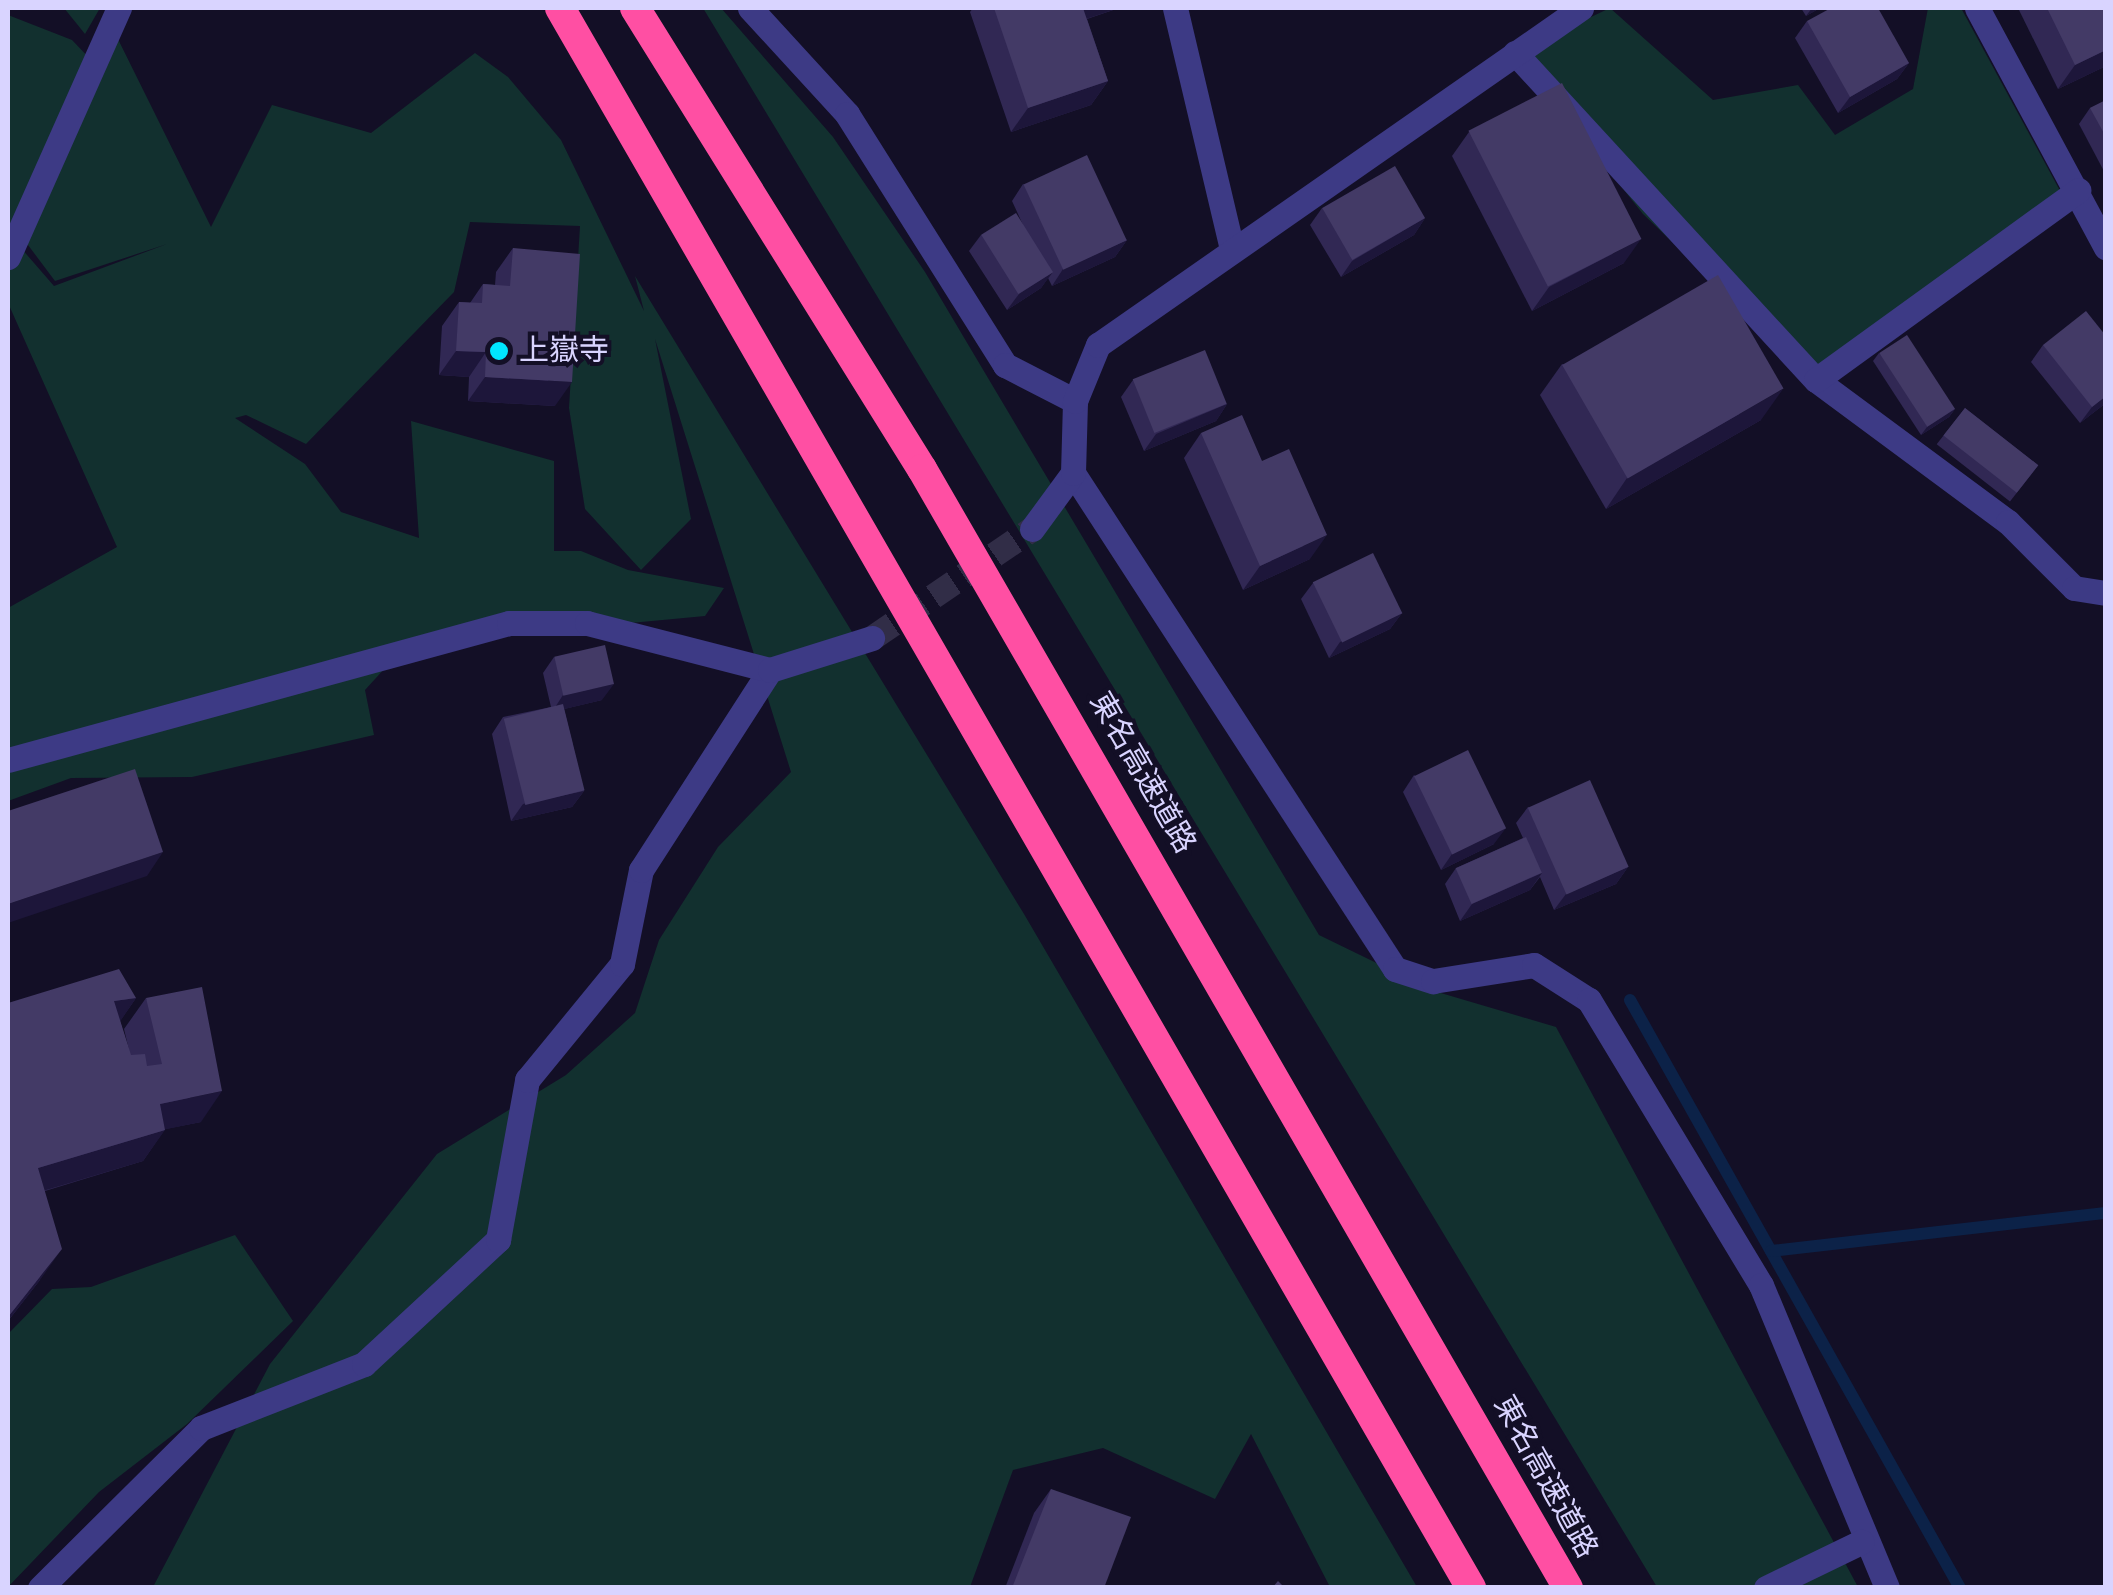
<!DOCTYPE html>
<html>
<head>
<meta charset="utf-8">
<style>
	body { margin:0 }
	#map { position:relative; width:2113px; height:1595px; overflow:hidden; background:#130f26; font-family:"Varela Round","Noto Sans JP",sans-serif }
	div>[style] { position:absolute }
	[style*='--x'] { left:calc(var(--x)*1px); top:calc(var(--y)*1px); width:calc(var(--w)*1px); rotate:calc(var(--a)*1deg) }
	.green>* { inset:0; background:#12302f }
	.stream>* { height:12px; margin:-6px; padding:0 6px; transform-origin:6px; border-radius:6px; background:#0c2248 }
	.tertiary-tunnel>* { height:25px; margin-top:-12.5px; transform-origin:0; background:repeating-linear-gradient(90deg,#312d47 0 25px,transparent 0 37px) }
	.minor>* { height:25px; margin:-12.5px; padding:0 12.5px; transform-origin:12.5px; border-radius:12.5px; background:#3d3a85 }
	.tertiary>* { height:25px; margin:-12.5px; padding:0 12.5px; transform-origin:12.5px; border-radius:12.5px; background:#3d3a85 }
	.motorway>* { height:30px; margin:-15px; padding:0 15px; transform-origin:15px; border-radius:15px; background:#ff4fa3 }
	.wall>* { inset:0; background:#312854; transform-origin:0 0 }
	.shaded-wall>* { inset:0; background:#1d163a }
	.building>* { inset:0; background:#433a66; transform-origin:0 0 }
	.dots>* { width:28px; height:28px; translate:-50% -50%; box-sizing:border-box; border:5px solid #130f26; border-radius:50% }
	span { translate:-50% -50%; white-space:nowrap; text-align:center; line-height:1.15; -webkit-text-stroke:8px #130f26; paint-order:stroke }
	.poi-label { font-size:30px; color:#d9d4ff }
	.left { translate:0 -50%; text-align:left }
	.street-label { font-size:30px; color:#d9d4ff }
	.frame { position:absolute; inset:0; border:10px solid #d9d4ff; pointer-events:none }
</style>
</head>
<body>
<div id="map">
	<div class="green">
		<i style="clip-path:polygon(64px 8px,100px 8px,85px 34px)"></i>
		<i style="clip-path:polygon(703px 8px,721px 8px,833px 137px,925px 272px,1319px 935px,1434px 991px,1556px 1027px,1858px 1587px,1657px 1587px)"></i>
		<i style="clip-path:polygon(1610px 8px,1713px 100px,1798px 85px,1835px 135px,1913px 89px,1928px 8px,1961px 8px,2065px 200px,1816px 380px,1643px 214px,1515px 53px)"></i>
		<i style="clip-path:polygon(8px 15px,72px 40px,94px 63px,111px 25px,211px 227px,272px 105px,371px 133px,475px 53px,508px 77px,561px 140px,644px 311px,635px 276px,1024px 914px,1417px 1587px,1330px 1587px,1251px 1434px,1215px 1499px,1103px 1448px,1013px 1470px,970px 1587px,153px 1587px,270px 1364px,437px 1154px,566px 1075px,635px 1013px,659px 940px,718px 847px,791px 772px,655px 339px,691px 519px,641px 570px,585px 509px,569px 408px,580px 226px,470px 222px,454px 292px,306px 444px,246px 415px,235px 418px,305px 464px,341px 512px,419px 538px,411px 421px,554px 461px,554px 551px,581px 551px,628px 570px,724px 588px,705px 616px,407px 644px,365px 690px,374px 735px,192px 777px,71px 778px,8px 801px,8px 608px,117px 547px,8px 303px,8px 266px,21px 248px,54px 286px,167px 244px,55px 281px,19px 233px,8px 257px)"></i>
		<i style="clip-path:polygon(235px 1235px,293px 1321px,187px 1424px,99px 1492px,8px 1587px,8px 1334px,52px 1289px,91px 1287px)"></i>
	</div>
	<div class="stream">
		<i style="--x:1630;--y:1000;--w:674;--a:60.7"></i>
		<i style="--x:1771;--y:1251;--w:337;--a:-6.5"></i>
	</div>
	<div class="tertiary-tunnel">
		<i style="--x:872;--y:638;--w:194;--a:-34.3"></i>
	</div>
	<div class="minor">
		<i style="--x:750;--y:8;--w:144;--a:47.5"></i>
		<i style="--x:847;--y:114;--w:297;--a:57.8"></i>
		<i style="--x:1005;--y:365;--w:79;--a:27.2"></i>
		<i style="--x:1175;--y:8;--w:244;--a:76.7"></i>
		<i style="--x:1977;--y:8;--w:272;--a:61.7"></i>
		<i style="--x:1515;--y:53;--w:444;--a:47.4"></i>
		<i style="--x:1816;--y:380;--w:239;--a:36.5"></i>
		<i style="--x:2008;--y:522;--w:93;--a:45"></i>
		<i style="--x:2074;--y:588;--w:32;--a:9"></i>
		<i style="--x:8;--y:257;--w:273;--a:-66"></i>
		<i style="--x:1816;--y:380;--w:324;--a:-35.9"></i>
		<i style="--x:1073;--y:473;--w:591;--a:57.01"></i>
		<i style="--x:1395;--y:969;--w:40;--a:18"></i>
		<i style="--x:1433;--y:981;--w:102;--a:-9"></i>
		<i style="--x:1534;--y:965;--w:65;--a:32.5"></i>
		<i style="--x:1589;--y:1000;--w:333;--a:58.9"></i>
		<i style="--x:1761;--y:1285;--w:328;--a:67.4"></i>
		<i style="--x:40;--y:1588;--w:227;--a:-44.8"></i>
		<i style="--x:201;--y:1428;--w:175;--a:-21.4"></i>
		<i style="--x:364;--y:1364;--w:183;--a:-42.8"></i>
		<i style="--x:498;--y:1240;--w:163;--a:-79.7"></i>
		<i style="--x:527;--y:1080;--w:150;--a:-50.7"></i>
		<i style="--x:622;--y:964;--w:96;--a:-78.6"></i>
		<i style="--x:641;--y:870;--w:238;--a:-57.2"></i>
		<i style="--x:1766;--y:1588;--w:106;--a:-25.8"></i>
	</div>
	<div class="tertiary">
		<i style="--x:1032;--y:529;--w:69;--a:-53.8"></i>
		<i style="--x:1073;--y:473;--w:72;--a:-88.4"></i>
		<i style="--x:1075;--y:401;--w:61;--a:-67.7"></i>
		<i style="--x:1098;--y:345;--w:589;--a:-34.9"></i>
		<i style="--x:8;--y:760;--w:519;--a:-15.29"></i>
		<i style="--x:509;--y:623;--w:78;--a:0"></i>
		<i style="--x:587;--y:623;--w:189;--a:14.4"></i>
		<i style="--x:770;--y:670;--w:107;--a:-17.4"></i>
	</div>
	<div class="motorway">
		<i style="--x:560;--y:8;--w:1824;--a:60.03"></i>
		<i style="--x:635;--y:8;--w:543;--a:58.1"></i>
		<i style="--x:922;--y:469;--w:1292;--a:60"></i>
	</div>
	<div class="wall">
		<i style="clip-path:polygon(973px 8px,1119px 8px,1087px 19px,1108px 81px,1091px 105px,1011px 132px,970px 12px)"></i>
		<i style="clip-path:polygon(1801px 8px,1820px 8px,1806px 16px)"></i>
		<i style="clip-path:polygon(2018px 8px,2106px 8px,2106px 66px,2058px 89px)"></i>
		<i style="clip-path:polygon(1807px 21px,1909px 63px,1897px 79px,1838px 113px,1795px 38px)"></i>
		<i style="clip-path:polygon(2106px 100px,2106px 175px,2079px 124px,2090px 108px)"></i>
		<i style="clip-path:polygon(1469px 132px,1624px 263px,1532px 311px,1452px 156px)"></i>
		<i style="clip-path:polygon(1023px 184px,1127px 240px,1115px 257px,1052px 286px,1048px 278px,1041px 288px,1007px 310px,969px 251px,981px 235px,1023px 225px,1012px 201px)"></i>
		<i style="clip-path:polygon(1322px 208px,1425px 218px,1414px 235px,1341px 277px,1310px 225px)"></i>
		<i style="clip-path:polygon(513px 248px,555px 406px,468px 401px,469px 377px,439px 375px,442px 326px,459px 302px,470px 303px,483px 284px,495px 285px,496px 272px)"></i>
		<i style="clip-path:polygon(2106px 336px,2106px 403px,2080px 423px,2031px 362px,2043px 345px)"></i>
		<i style="clip-path:polygon(1879px 353px,1955px 409px,1949px 417px,1921px 435px,1873px 361px)"></i>
		<i style="clip-path:polygon(1562px 364px,1761px 420px,1606px 509px,1540px 395px)"></i>
		<i style="clip-path:polygon(1133px 380px,1227px 404px,1216px 421px,1144px 451px,1121px 397px)"></i>
		<i style="left:1965px;top:408px;width:93px;height:46px;rotate:38deg"></i>
		<i style="clip-path:polygon(1201px 433px,1262px 461px,1310px 559px,1243px 590px,1184px 458px)"></i>
		<i style="clip-path:polygon(1313px 583px,1402px 613px,1390px 629px,1329px 658px,1301px 599px)"></i>
		<i style="clip-path:polygon(554px 657px,602px 700px,564px 709px,584px 791px,572px 807px,511px 821px,492px 734px,503px 717px,551px 707px,543px 673px)"></i>
		<i style="clip-path:polygon(1414px 775px,1494px 844px,1441px 870px,1403px 792px)"></i>
		<i style="clip-path:polygon(1528px 807px,1628px 867px,1616px 884px,1554px 910px,1540px 877px,1530px 890px,1460px 921px,1445px 884px,1456px 868px,1523px 838px,1516px 823px)"></i>
		<i style="clip-path:polygon(136px 998px,120px 1021px,129px 1050px,124px 1029px,146px 998px,201px 1122px,165px 1129px,143px 1161px,45px 1191px,40px 1280px,8px 1321px,8px 1003px)"></i>
		<i style="clip-path:polygon(1051px 1489px,1104px 1588px,1005px 1588px,1034px 1513px)"></i>
	</div>
	<div class="shaded-wall">
		<i style="clip-path:polygon(1085px 8px,1119px 8px,1074px 23px)"></i>
		<i style="clip-path:polygon(1812px 8px,1820px 8px,1806px 16px)"></i>
		<i style="clip-path:polygon(2106px 50px,2106px 66px,2058px 89px,2075px 65px)"></i>
		<i style="clip-path:polygon(1909px 63px,1897px 79px,1838px 113px,1850px 97px)"></i>
		<i style="clip-path:polygon(1108px 81px,1091px 105px,1011px 132px,1028px 108px)"></i>
		<i style="clip-path:polygon(1425px 218px,1414px 235px,1341px 277px,1352px 261px)"></i>
		<i style="clip-path:polygon(1641px 239px,1624px 263px,1532px 311px,1549px 287px)"></i>
		<i style="clip-path:polygon(1127px 240px,1115px 257px,1052px 286px,1063px 269px)"></i>
		<i style="clip-path:polygon(1053px 272px,1041px 288px,1007px 310px,1019px 294px)"></i>
		<i style="clip-path:polygon(456px 351px,486px 352px,469px 377px,439px 375px)"></i>
		<i style="clip-path:polygon(485px 377px,572px 382px,555px 406px,468px 401px)"></i>
		<i style="clip-path:polygon(1783px 389px,1761px 420px,1606px 509px,1627px 478px)"></i>
		<i style="clip-path:polygon(2106px 396px,2106px 403px,2080px 423px,2092px 407px)"></i>
		<i style="clip-path:polygon(1227px 404px,1216px 421px,1144px 451px,1156px 434px)"></i>
		<i style="clip-path:polygon(1955px 409px,1949px 417px,1921px 435px,1927px 427px)"></i>
		<i style="clip-path:polygon(1327px 535px,1310px 559px,1243px 590px,1260px 566px)"></i>
		<i style="clip-path:polygon(1402px 613px,1390px 629px,1329px 658px,1340px 642px)"></i>
		<i style="clip-path:polygon(614px 684px,602px 700px,552px 712px,563px 695px)"></i>
		<i style="clip-path:polygon(584px 791px,572px 807px,511px 821px,523px 804px)"></i>
		<i style="clip-path:polygon(1506px 828px,1494px 844px,1441px 870px,1452px 854px)"></i>
		<i style="clip-path:polygon(163px 852px,147px 876px,8px 923px,8px 904px)"></i>
		<i style="clip-path:polygon(1628px 867px,1616px 884px,1554px 910px,1566px 894px)"></i>
		<i style="clip-path:polygon(1542px 873px,1530px 890px,1460px 921px,1472px 904px)"></i>
		<i style="clip-path:polygon(136px 998px,115px 1029px,114px 1001px)"></i>
		<i style="clip-path:polygon(222px 1091px,201px 1122px,138px 1135px,160px 1104px)"></i>
		<i style="clip-path:polygon(165px 1130px,143px 1161px,16px 1199px,38px 1168px)"></i>
		<i style="clip-path:polygon(62px 1249px,40px 1280px,8px 1321px,8px 1317px)"></i>
	</div>
	<div class="building">
		<i style="clip-path:polygon(994px 8px,1083px 8px,1108px 81px,1028px 108px)"></i>
		<i style="clip-path:polygon(1831px 8px,1878px 8px,1909px 63px,1850px 97px,1807px 21px)"></i>
		<i style="clip-path:polygon(2047px 8px,2106px 8px,2106px 50px,2075px 65px)"></i>
		<i style="left:1562px;top:83px;width:175px;height:105px;rotate:63deg"></i>
		<i style="clip-path:polygon(2106px 100px,2106px 137px,2090px 108px)"></i>
		<i style="left:1087px;top:155px;width:94px;height:70px;rotate:65deg"></i>
		<i style="left:1395px;top:166px;width:60px;height:84px;rotate:60deg"></i>
		<i style="left:1016px;top:213px;width:70px;height:41px;rotate:58deg"></i>
		<i style="clip-path:polygon(513px 248px,580px 254px,572px 382px,485px 377px,486px 352px,456px 351px,459px 302px,482px 303px,483px 284px,510px 286px)"></i>
		<i style="left:1718px;top:275px;width:131px;height:180px;rotate:60deg"></i>
		<i style="clip-path:polygon(2086px 311px,2106px 336px,2106px 396px,2092px 407px,2043px 345px)"></i>
		<i style="left:1907px;top:335px;width:88px;height:33px;rotate:57deg"></i>
		<i style="left:1205px;top:350px;width:58px;height:78px;rotate:68deg"></i>
		<i style="left:1965px;top:408px;width:93px;height:35px;rotate:38deg"></i>
		<i style="clip-path:polygon(1242px 415px,1262px 461px,1289px 449px,1327px 535px,1260px 566px,1201px 433px)"></i>
		<i style="left:1373px;top:553px;width:67px;height:67px;rotate:64deg"></i>
		<i style="left:605px;top:645px;width:40px;height:52px;rotate:77deg"></i>
		<i style="left:563px;top:704px;width:89px;height:61px;rotate:76deg"></i>
		<i style="left:1468px;top:750px;width:87px;height:60px;rotate:64deg"></i>
		<i style="clip-path:polygon(135px 769px,163px 852px,8px 904px,8px 811px)"></i>
		<i style="left:1590px;top:780px;width:95px;height:68px;rotate:66deg"></i>
		<i style="left:1526px;top:837px;width:39px;height:77px;rotate:66deg"></i>
		<i style="clip-path:polygon(119px 969px,136px 998px,114px 1001px,131px 1055px,145px 1054px,147px 1066px,162px 1064px,146px 998px,202px 987px,222px 1091px,160px 1104px,165px 1130px,38px 1168px,62px 1249px,8px 1317px,8px 1003px)"></i>
		<i style="clip-path:polygon(1051px 1489px,1131px 1517px,1104px 1588px,1012px 1588px)"></i>
		<i style="clip-path:polygon(1278px 1581px,1285px 1588px,1272px 1588px)"></i>
	</div>
	<div class="dots">
		<i style="left:499px;top:351px;background:#00e5ff"></i>
	</div>
	<div class="poi-label">
		<span class="left" style="left:519px;top:351px">上嶽寺</span>
	</div>
	<div class="street-label">
		<span style="left:1142px;top:773px;rotate:60deg">東名高速道路</span>
		<span style="left:1545px;top:1477px;rotate:61deg">東名高速道路</span>
	</div>
	<div class="frame"></div>
</div>
</body>
</html>
